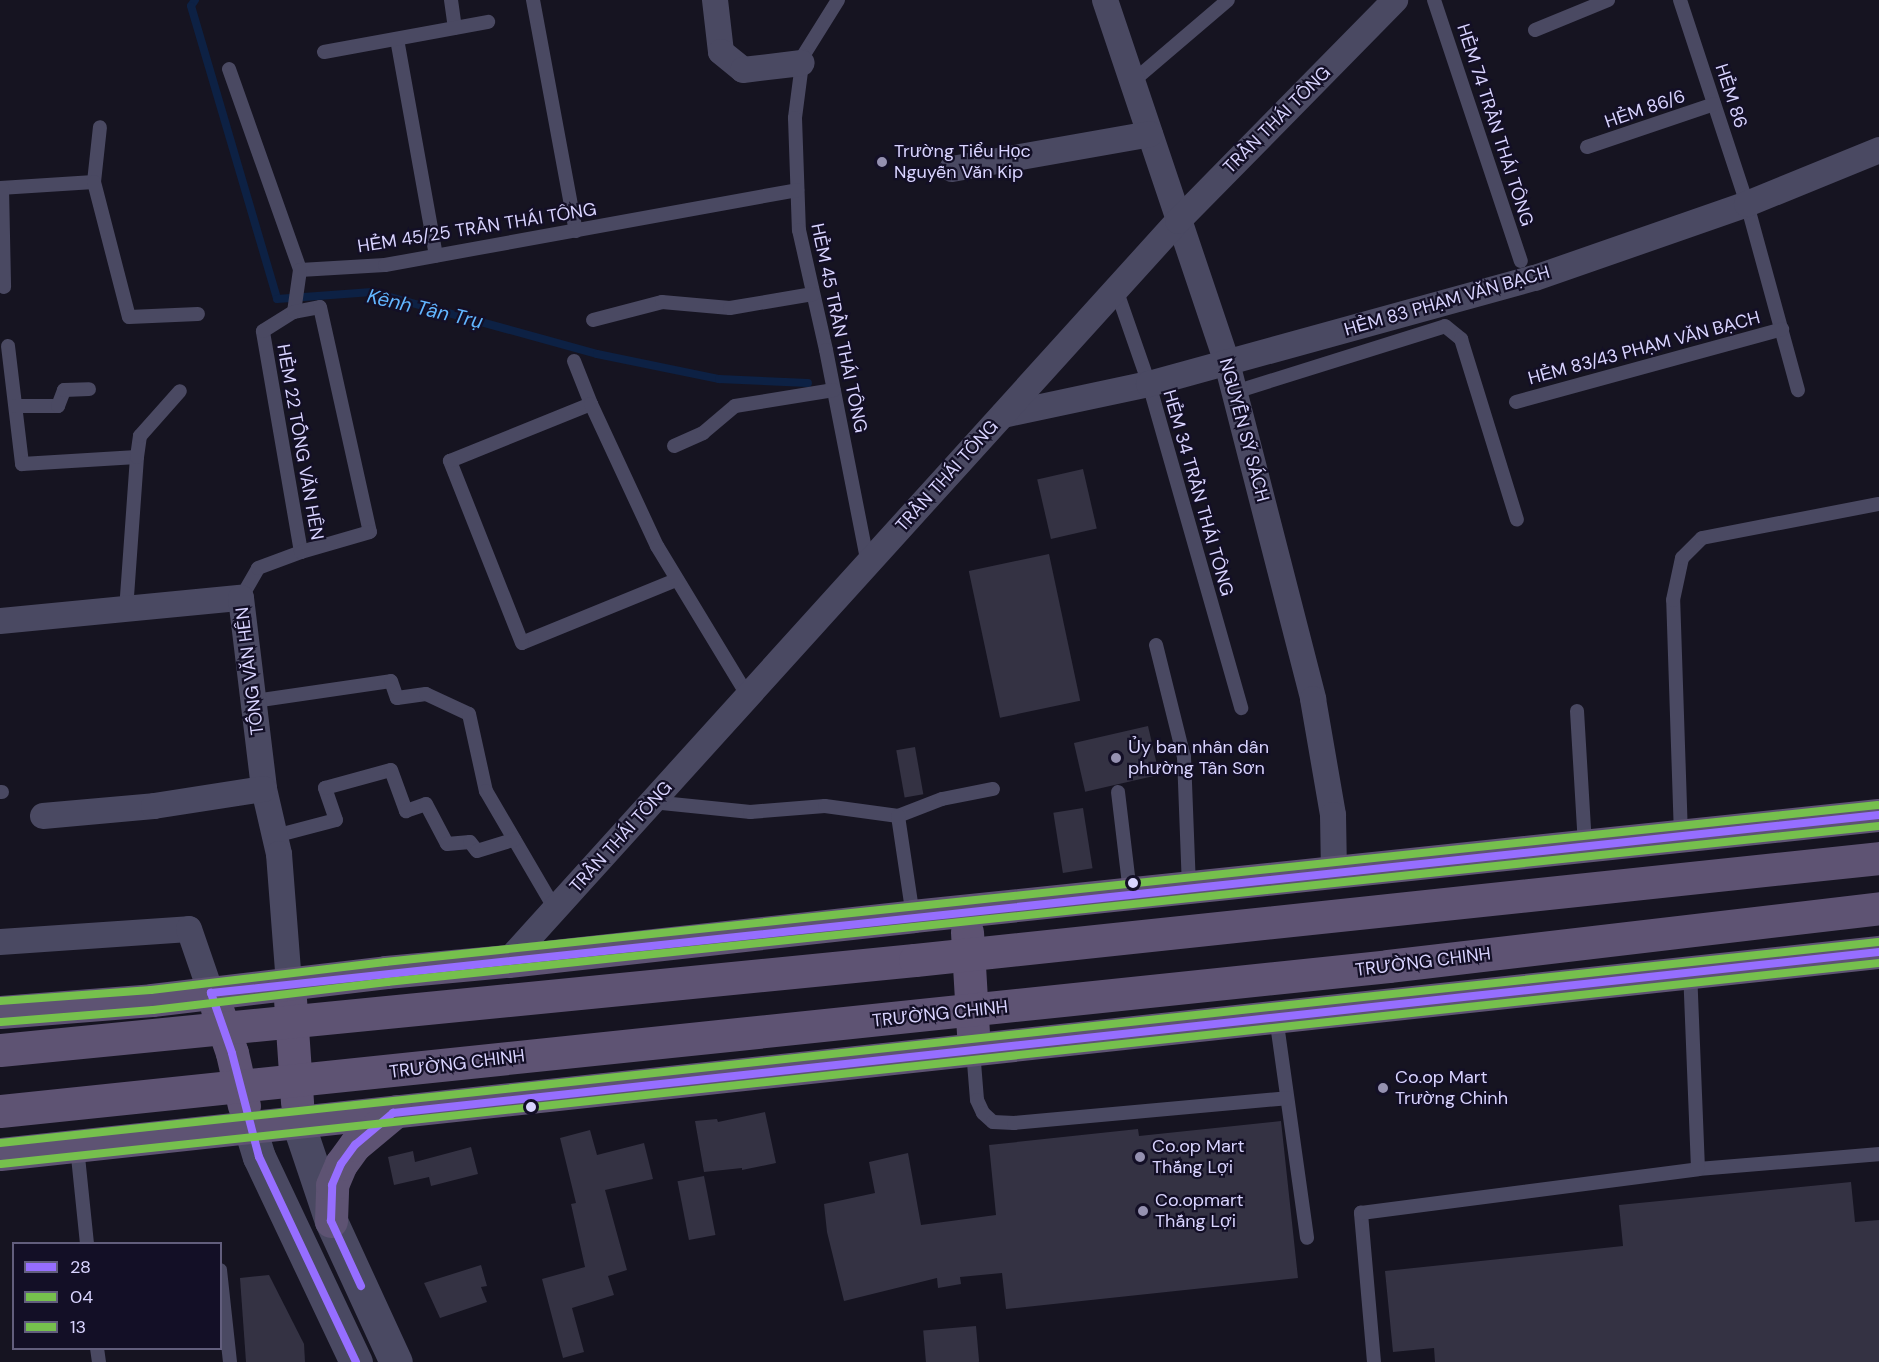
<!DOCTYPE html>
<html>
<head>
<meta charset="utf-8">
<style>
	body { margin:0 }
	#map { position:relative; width:1879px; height:1362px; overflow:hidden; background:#161421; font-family:"DM Sans",sans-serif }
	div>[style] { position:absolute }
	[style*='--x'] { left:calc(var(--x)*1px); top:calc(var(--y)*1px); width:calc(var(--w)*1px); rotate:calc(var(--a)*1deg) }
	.stream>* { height:8px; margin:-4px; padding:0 4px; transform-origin:4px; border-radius:4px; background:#0d2144 }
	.building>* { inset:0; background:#343243; transform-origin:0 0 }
	.service>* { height:14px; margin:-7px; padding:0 7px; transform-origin:7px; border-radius:7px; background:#4a4962 }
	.minor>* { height:26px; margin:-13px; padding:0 13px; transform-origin:13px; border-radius:13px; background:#4a4962 }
	.tertiary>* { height:33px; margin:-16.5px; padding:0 16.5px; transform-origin:16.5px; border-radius:16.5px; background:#4a4962 }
	.primary>* { height:33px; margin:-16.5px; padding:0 16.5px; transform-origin:16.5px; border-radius:16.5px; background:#5e5373 }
	.bus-1>* { height:8px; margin:-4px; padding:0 4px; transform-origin:4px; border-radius:4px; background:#966eff }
	.bus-2>* { height:8px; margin:-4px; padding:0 4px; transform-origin:4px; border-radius:4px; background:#76c04d }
	.bus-3>* { height:8px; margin:-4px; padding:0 4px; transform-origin:4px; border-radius:4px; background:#76c04d }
	.dots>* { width:16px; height:16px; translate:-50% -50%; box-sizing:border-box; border:3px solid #130f26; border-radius:50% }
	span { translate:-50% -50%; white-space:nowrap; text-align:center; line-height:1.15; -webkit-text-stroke:4.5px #130f26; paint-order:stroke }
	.street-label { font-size:18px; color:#d9d4ff }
	.poi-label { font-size:18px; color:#d9d4ff }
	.left { translate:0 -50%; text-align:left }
	.water-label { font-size:20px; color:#62b6ff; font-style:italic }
	.legend { position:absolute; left:12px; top:1242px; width:210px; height:108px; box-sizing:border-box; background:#130f26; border:2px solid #625e7d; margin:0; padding:8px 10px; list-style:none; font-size:18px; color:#d9d4ff }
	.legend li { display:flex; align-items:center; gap:12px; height:30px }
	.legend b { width:30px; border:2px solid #625e7d }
</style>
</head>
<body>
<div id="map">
	<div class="stream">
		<i style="--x:195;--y:0;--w:7;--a:124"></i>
		<i style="--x:191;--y:6;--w:305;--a:73.6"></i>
		<i style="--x:277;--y:299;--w:95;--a:-4.2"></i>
		<i style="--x:372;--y:292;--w:233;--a:15.4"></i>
		<i style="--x:597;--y:354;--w:125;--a:11.6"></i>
		<i style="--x:719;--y:379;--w:89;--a:2.6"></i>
	</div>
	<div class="building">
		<i style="left:1083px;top:469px;width:61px;height:47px;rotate:77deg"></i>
		<i style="left:1049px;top:554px;width:150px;height:82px;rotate:78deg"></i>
		<i style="left:1148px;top:726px;width:50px;height:76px;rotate:77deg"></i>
		<i style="left:915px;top:747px;width:48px;height:19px;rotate:80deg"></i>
		<i style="left:1083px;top:808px;width:61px;height:30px;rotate:81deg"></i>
		<i style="clip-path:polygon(765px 1112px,776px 1163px,742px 1170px,742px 1168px,704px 1172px,695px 1121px,717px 1119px,718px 1122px)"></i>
		<i style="clip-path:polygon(1281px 1121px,1298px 1278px,1006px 1309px,1002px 1273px,960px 1277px,961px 1284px,938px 1288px,937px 1278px,844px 1301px,827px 1232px,824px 1204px,875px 1193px,869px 1162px,908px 1153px,921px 1225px,996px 1215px,989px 1145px,1138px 1129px,1139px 1136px)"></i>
		<i style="clip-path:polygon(590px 1130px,597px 1155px,644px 1143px,653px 1179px,605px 1190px,627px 1270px,608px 1276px,614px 1295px,572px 1308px,584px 1352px,563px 1358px,542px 1279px,585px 1267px,571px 1204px,576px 1203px,560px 1138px)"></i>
		<i style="clip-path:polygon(471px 1147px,478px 1174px,431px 1186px,429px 1177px,394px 1185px,388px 1157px,413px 1151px,415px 1162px)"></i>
		<i style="left:704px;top:1176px;width:60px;height:27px;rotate:79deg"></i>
		<i style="clip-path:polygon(1851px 1182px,1855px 1222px,1879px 1220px,1879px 1362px,1435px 1362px,1434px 1348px,1393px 1352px,1385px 1271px,1623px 1246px,1619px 1205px)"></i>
		<i style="clip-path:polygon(481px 1265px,487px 1286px,481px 1287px,487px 1302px,440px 1318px,424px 1283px)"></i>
		<i style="clip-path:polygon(269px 1275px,304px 1344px,305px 1362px,246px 1362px,240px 1278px)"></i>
		<i style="left:976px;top:1326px;width:36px;height:53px;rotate:85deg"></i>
	</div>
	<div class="service">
		<i style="--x:451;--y:0;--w:28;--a:82"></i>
		<i style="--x:533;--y:0;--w:235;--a:79.5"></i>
		<i style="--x:838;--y:0;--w:66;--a:122"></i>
		<i style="--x:803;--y:56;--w:63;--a:97.4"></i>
		<i style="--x:795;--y:118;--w:112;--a:88"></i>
		<i style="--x:799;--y:230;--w:123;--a:77.3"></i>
		<i style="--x:826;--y:350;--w:218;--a:78.9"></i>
		<i style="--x:1434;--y:0;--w:275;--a:71.6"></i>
		<i style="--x:1680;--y:0;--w:215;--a:71.8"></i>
		<i style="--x:1747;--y:204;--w:193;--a:74.7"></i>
		<i style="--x:1535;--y:30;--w:79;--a:-22.3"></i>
		<i style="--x:397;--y:39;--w:220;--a:79.8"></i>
		<i style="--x:324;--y:52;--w:167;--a:-10.4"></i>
		<i style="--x:229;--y:69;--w:213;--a:70.5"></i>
		<i style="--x:300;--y:270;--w:85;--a:-3.4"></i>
		<i style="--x:385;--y:265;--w:419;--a:-10.3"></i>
		<i style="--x:1132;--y:82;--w:126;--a:-40.5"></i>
		<i style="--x:1587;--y:147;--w:134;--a:-18.7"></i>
		<i style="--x:94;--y:182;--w:55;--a:-83.8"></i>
		<i style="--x:0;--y:188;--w:94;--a:-3.7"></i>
		<i style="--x:94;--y:182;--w:139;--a:75.5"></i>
		<i style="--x:129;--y:317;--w:69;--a:-2.5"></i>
		<i style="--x:2;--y:188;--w:99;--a:88.8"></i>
		<i style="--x:1116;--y:289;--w:101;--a:70.8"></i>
		<i style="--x:1149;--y:384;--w:337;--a:74.1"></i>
		<i style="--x:294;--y:312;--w:42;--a:-81.9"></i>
		<i style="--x:593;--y:320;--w:71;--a:-14.6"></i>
		<i style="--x:662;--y:302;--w:68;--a:5"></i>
		<i style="--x:730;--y:308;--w:84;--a:-9.6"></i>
		<i style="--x:8;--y:346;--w:119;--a:83.2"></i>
		<i style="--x:22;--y:464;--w:115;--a:-3.5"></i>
		<i style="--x:137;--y:457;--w:152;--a:94.1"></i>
		<i style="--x:574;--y:361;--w:46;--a:68.4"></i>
		<i style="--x:1235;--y:392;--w:220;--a:-17.4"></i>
		<i style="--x:1445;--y:326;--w:21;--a:39"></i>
		<i style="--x:1461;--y:339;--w:189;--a:72.8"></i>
		<i style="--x:1516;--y:402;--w:276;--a:-15.3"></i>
		<i style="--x:16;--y:406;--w:42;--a:0"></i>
		<i style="--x:58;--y:406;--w:17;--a:-69"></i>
		<i style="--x:64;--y:390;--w:25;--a:-2"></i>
		<i style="--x:674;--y:446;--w:32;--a:-24"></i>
		<i style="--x:703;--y:433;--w:42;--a:-40.2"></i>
		<i style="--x:735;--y:406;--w:100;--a:-9.2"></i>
		<i style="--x:137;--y:457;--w:21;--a:-82"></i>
		<i style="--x:140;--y:436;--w:60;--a:-48.4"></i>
		<i style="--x:676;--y:580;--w:166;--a:157.8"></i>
		<i style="--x:522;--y:643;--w:196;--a:-111.6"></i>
		<i style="--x:450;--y:461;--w:152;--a:-22"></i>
		<i style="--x:591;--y:404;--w:157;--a:65.1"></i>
		<i style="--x:657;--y:546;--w:175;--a:58.8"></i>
		<i style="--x:241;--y:598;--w:34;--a:-60"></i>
		<i style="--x:258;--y:568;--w:46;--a:-20.4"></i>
		<i style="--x:301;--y:552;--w:224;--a:-99.8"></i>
		<i style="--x:263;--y:331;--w:36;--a:-32"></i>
		<i style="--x:294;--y:312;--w:26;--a:-11"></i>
		<i style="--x:320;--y:307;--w:230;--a:77.5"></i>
		<i style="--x:370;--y:532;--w:72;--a:163.8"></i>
		<i style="--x:1156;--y:645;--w:115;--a:76"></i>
		<i style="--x:1184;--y:757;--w:130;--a:87.8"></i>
		<i style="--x:254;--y:701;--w:138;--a:-8.3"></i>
		<i style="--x:391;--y:681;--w:18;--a:71"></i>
		<i style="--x:397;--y:698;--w:29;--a:-8"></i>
		<i style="--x:426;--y:694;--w:47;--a:24.9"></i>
		<i style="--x:469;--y:714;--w:79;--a:77.6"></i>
		<i style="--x:486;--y:791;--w:137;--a:59.7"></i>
		<i style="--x:1577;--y:711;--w:135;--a:86.6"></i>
		<i style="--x:0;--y:792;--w:2;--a:0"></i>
		<i style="--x:1118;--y:792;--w:102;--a:83.2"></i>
		<i style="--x:652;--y:802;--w:99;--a:5.8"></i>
		<i style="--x:750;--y:812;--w:75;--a:-4.6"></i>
		<i style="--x:825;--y:806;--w:74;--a:7.8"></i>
		<i style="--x:898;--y:816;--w:47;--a:-21.1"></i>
		<i style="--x:942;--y:799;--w:52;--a:-11.1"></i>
		<i style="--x:898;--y:816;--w:101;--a:81.5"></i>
		<i style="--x:275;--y:836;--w:63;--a:-14.7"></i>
		<i style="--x:336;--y:820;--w:34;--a:-109"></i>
		<i style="--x:325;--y:788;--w:68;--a:-15.3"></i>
		<i style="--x:391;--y:770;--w:44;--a:69.9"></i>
		<i style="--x:406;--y:811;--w:21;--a:-19"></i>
		<i style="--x:426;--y:804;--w:45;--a:62.3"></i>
		<i style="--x:447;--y:844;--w:23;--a:-5"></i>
		<i style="--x:470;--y:842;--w:11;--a:52"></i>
		<i style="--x:477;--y:851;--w:39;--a:-17"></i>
		<i style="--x:1681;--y:836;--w:236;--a:-91.9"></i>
		<i style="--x:1673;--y:600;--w:43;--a:-77.9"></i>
		<i style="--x:1682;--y:558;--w:28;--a:-45"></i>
		<i style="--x:1702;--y:538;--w:180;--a:-10.9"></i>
		<i style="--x:1276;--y:1017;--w:223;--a:82"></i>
		<i style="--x:973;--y:1050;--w:50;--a:85.4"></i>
		<i style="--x:977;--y:1100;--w:14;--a:65"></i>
		<i style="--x:983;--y:1113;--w:13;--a:42"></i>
		<i style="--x:993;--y:1122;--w:21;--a:3"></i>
		<i style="--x:1014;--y:1123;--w:274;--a:-5.2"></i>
		<i style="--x:77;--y:1147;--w:98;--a:84.1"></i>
		<i style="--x:1698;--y:1169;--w:182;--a:-4.7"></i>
		<i style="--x:220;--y:1270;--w:93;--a:83.8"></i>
		<i style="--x:97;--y:1348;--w:14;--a:82"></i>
		<i style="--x:1374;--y:1362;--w:150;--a:-95"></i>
		<i style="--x:1361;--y:1213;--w:340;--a:-7.4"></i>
		<i style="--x:1698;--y:1169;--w:197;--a:-92.3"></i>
	</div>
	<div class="minor">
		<i style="--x:715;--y:0;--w:52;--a:83.4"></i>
		<i style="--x:721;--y:52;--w:28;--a:39"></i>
		<i style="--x:743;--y:70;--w:59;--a:-6.8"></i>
		<i style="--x:1105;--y:0;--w:383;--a:71.4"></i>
		<i style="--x:1227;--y:363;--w:347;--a:75.6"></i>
		<i style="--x:1313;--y:699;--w:118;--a:80.2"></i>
		<i style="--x:1333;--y:815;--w:57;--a:89"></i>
		<i style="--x:952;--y:169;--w:201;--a:-10"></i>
		<i style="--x:1003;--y:415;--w:149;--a:-12"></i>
		<i style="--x:1149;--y:384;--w:400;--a:-15.4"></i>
		<i style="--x:1535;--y:278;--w:225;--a:-19.2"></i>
		<i style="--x:1747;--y:204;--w:143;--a:-22.2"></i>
		<i style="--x:0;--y:621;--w:242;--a:-5.5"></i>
		<i style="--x:241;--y:598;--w:192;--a:83.1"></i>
		<i style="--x:264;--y:789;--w:67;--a:77"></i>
		<i style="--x:279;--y:854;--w:130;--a:85.6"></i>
		<i style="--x:43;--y:816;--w:111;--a:-5.1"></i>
		<i style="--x:154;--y:806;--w:111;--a:-8.8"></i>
		<i style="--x:0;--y:942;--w:189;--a:-3.9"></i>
		<i style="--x:189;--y:929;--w:68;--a:71"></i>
		<i style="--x:508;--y:961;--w:998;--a:-47.84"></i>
		<i style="--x:1178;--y:221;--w:310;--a:-45.5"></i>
	</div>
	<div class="tertiary">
		<i style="--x:298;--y:1123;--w:103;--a:71.4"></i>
		<i style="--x:331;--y:1221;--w:155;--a:65.3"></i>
		<i style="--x:250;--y:1128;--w:30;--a:73"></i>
		<i style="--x:259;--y:1157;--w:227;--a:64.7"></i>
	</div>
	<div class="primary">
		<i style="--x:967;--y:932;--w:101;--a:86.6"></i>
		<i style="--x:290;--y:999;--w:104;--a:86.1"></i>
		<i style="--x:217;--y:1009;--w:46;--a:71.2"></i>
		<i style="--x:232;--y:1053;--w:54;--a:77.2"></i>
		<i style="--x:0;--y:1012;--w:152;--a:-4.5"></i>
		<i style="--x:152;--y:1000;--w:236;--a:-6.8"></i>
		<i style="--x:386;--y:972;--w:122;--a:-5.2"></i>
		<i style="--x:508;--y:961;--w:407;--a:-6.3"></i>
		<i style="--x:913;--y:916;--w:971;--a:-5.97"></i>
		<i style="--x:0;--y:1050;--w:919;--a:-5.62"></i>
		<i style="--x:915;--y:960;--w:969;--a:-6.04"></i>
		<i style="--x:0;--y:1111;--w:1396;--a:-5.96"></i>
		<i style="--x:1388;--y:966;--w:494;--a:-6.7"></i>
		<i style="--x:0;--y:1154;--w:1890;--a:-6.14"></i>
		<i style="--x:331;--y:1221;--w:36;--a:-88"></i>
		<i style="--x:332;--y:1185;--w:23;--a:-67"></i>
		<i style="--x:341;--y:1164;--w:24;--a:-54"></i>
		<i style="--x:355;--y:1145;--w:53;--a:-39.7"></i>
	</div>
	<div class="bus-1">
		<i style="--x:361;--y:1286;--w:72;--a:-114.8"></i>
		<i style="--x:331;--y:1221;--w:36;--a:-88"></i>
		<i style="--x:332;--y:1185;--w:23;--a:-67"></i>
		<i style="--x:341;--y:1164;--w:24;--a:-54"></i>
		<i style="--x:355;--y:1145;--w:50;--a:-40.1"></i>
		<i style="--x:393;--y:1113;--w:1495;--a:-6.18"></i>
		<i style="--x:356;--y:1362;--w:227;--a:-115.3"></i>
		<i style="--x:259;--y:1157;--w:107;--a:-104.6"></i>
		<i style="--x:232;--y:1053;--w:64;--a:-109.3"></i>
		<i style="--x:211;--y:993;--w:1677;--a:-6.09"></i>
	</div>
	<div class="bus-2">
		<i style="--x:1;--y:1022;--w:152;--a:-4.5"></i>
		<i style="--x:153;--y:1010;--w:236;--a:-6.8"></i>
		<i style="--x:387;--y:982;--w:1500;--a:-5.97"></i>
		<i style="--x:1;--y:1164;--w:1889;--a:-6.11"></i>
	</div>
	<div class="bus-3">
		<i style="--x:0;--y:1001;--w:151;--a:-4.2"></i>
		<i style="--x:151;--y:990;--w:236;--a:-6.8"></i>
		<i style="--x:385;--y:962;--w:1501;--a:-6"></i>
		<i style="--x:0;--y:1143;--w:1889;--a:-6.11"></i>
	</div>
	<div class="dots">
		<i style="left:882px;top:162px;background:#9591b1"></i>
		<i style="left:1116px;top:758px;background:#9591b1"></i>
		<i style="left:1133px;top:883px;background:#d9d4ff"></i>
		<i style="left:1383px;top:1088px;background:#9591b1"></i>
		<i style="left:531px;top:1107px;background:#d9d4ff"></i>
		<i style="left:1140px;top:1157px;background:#9591b1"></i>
		<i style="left:1143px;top:1211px;background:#9591b1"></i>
	</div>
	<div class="street-label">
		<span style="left:1731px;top:96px;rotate:72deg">HẺM 86</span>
		<span style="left:1645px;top:109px;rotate:-19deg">HẺM 86/6</span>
		<span style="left:1277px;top:120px;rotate:-45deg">TRẦN THÁI TÔNG</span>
		<span style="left:1495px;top:125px;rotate:72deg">HẺM 74 TRẦN THÁI TÔNG</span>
		<span style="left:477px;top:228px;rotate:-9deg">HẺM 45/25 TRẦN THÁI TÔNG</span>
		<span style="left:1447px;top:301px;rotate:-16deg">HẺM 83 PHẠM VĂN BẠCH</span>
		<span style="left:839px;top:328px;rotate:78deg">HẺM 45 TRẦN THÁI TÔNG</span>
		<span style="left:1644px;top:348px;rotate:-15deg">HẺM 83/43 PHẠM VĂN BẠCH</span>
		<span style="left:1244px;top:430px;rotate:75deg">NGUYỄN SỸ SÁCH</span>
		<span style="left:300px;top:442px;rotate:80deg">HẺM 22 TỐNG VĂN HÊN</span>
		<span style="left:947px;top:476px;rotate:-48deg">TRẦN THÁI TÔNG</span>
		<span style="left:1198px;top:493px;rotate:74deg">HẺM 34 TRẦN THÁI TÔNG</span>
		<span style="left:250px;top:671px;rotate:-97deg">TỐNG VĂN HÊN</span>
		<span style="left:621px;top:837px;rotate:-48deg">TRẦN THÁI TÔNG</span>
		<span style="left:1423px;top:962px;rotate:-7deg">TRƯỜNG CHINH</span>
		<span style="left:940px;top:1014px;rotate:-6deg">TRƯỜNG CHINH</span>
		<span style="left:457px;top:1064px;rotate:-7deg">TRƯỜNG CHINH</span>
	</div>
	<div class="poi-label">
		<span class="left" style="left:894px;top:162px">Trường Tiểu Học<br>Nguyễn Văn Kip</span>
		<span class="left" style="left:1128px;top:758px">Ủy ban nhân dân<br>phường Tân Sơn</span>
		<span class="left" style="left:1395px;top:1088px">Co.op Mart<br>Trường Chinh</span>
		<span class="left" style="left:1152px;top:1157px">Co.op Mart<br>Thắng Lợi</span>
		<span class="left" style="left:1155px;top:1211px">Co.opmart<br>Thắng Lợi</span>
	</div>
	<div class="water-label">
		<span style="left:425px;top:309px;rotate:13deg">Kênh Tân Trụ</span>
	</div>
	<ul class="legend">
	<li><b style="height:8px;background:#966eff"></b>28</li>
	<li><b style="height:8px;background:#76c04d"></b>04</li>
	<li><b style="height:8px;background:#76c04d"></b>13</li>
	</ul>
</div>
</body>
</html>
